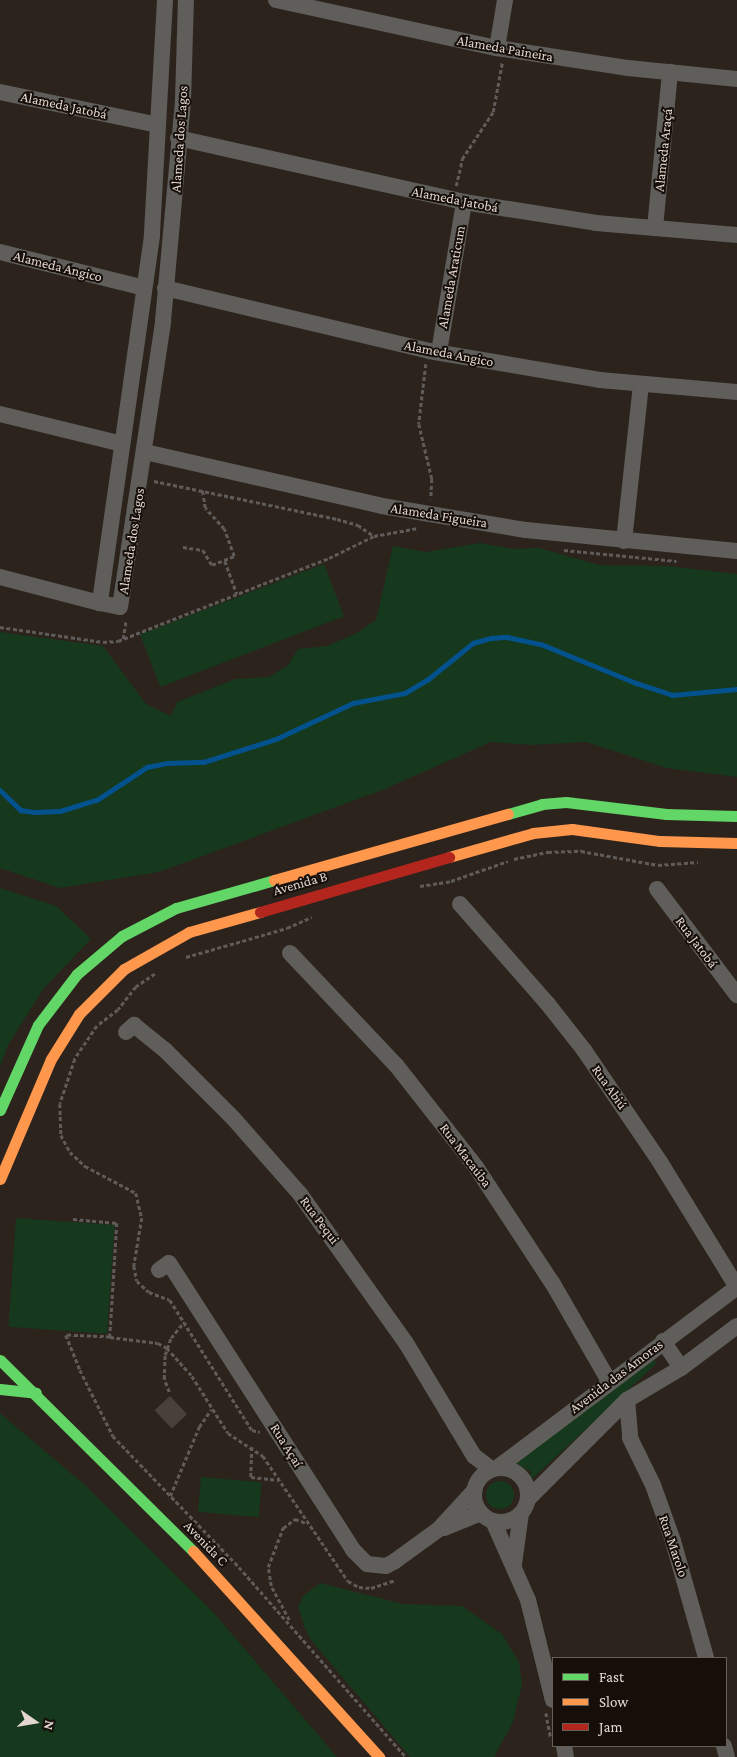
<!DOCTYPE html>
<html>
<head>
<meta charset="utf-8">
<style>
	body { margin:0 }
	#map { position:relative; width:737px; height:1757px; overflow:hidden; background:#2d231d; font-family:"Crimson Pro",serif }
	div>[style] { position:absolute }
	[style*='--x'] { left:calc(var(--x)*1px); top:calc(var(--y)*1px); width:calc(var(--w)*1px); rotate:calc(var(--a)*1deg) }
	.green>* { inset:0; background:#16381c; transform-origin:0 0 }
	.round { border-radius:50% }
	.stream>* { height:4.5px; margin:-2.25px; padding:0 2.25px; transform-origin:2.25px; border-radius:2.25px; background:#04528d }
	.building>* { inset:0; background:#49403c; transform-origin:0 0 }
	.path>* { height:2.5px; margin-top:-1.25px; transform-origin:0; background:repeating-linear-gradient(90deg,#5f5b58 0 4px,transparent 0 6.5px) }
	.street>* { height:16px; margin:-8px; padding:0 8px; transform-origin:8px; border-radius:8px; background:#5f5e5a }
	.street>.ring { margin:-8px; padding:0; box-sizing:content-box; background:none; border:16px solid #5f5e5a; border-radius:50% }
	.fast>* { height:11px; margin:-5.5px; padding:0 5.5px; transform-origin:5.5px; border-radius:5.5px; background:#63d668 }
	.slow>* { height:11px; margin:-5.5px; padding:0 5.5px; transform-origin:5.5px; border-radius:5.5px; background:#ff974d }
	.jam>* { height:11px; margin:-5.5px; padding:0 5.5px; transform-origin:5.5px; border-radius:5.5px; background:#b3261e }
	span { translate:-50% -50%; white-space:nowrap; text-align:center; line-height:1.15; -webkit-text-stroke:4px #150e09; paint-order:stroke }
	.street-label { font-size:14px; color:#e3d7d0 }
	.legend { position:absolute; left:552px; top:1657px; width:175px; height:90px; box-sizing:border-box; background:#150e09; border:1px solid #675e59; margin:0; padding:6px 9px; list-style:none; font-size:15px; color:#e3d7d0 }
	.legend li { display:flex; align-items:center; gap:10px; height:25px }
	.legend b { width:25px; border:1px solid #675e59 }
	.north { position:absolute; left:10px; top:1697px; width:50px; height:50px; -webkit-text-stroke:4px #150e09; paint-order:stroke; rotate:103deg; font-size:14px; font-weight:700; line-height:20px; text-align:center; color:#e3d7d0 }
	.north::after { content:''; display:block; margin:auto; width:18px; height:22px; background:#e3d7d0; clip-path:polygon(50% 0,100% 100%,50% 72%,0 100%) }
</style>
</head>
<body>
<div id="map">
	<div class="green">
		<i style="clip-path:polygon(480px 543px,513px 549px,539px 548px,599px 565px,668px 566px,737px 574px,737px 777px,667px 768px,586px 742px,533px 745px,491px 742px,385px 789px,159px 872px,60px 888px,0 868px,0 632px,103px 646px,146px 704px,171px 716px,177px 702px,235px 679px,269px 677px,288px 665px,298px 649px,327px 646px,355px 634px,376px 620px,393px 546px,426px 552px)"></i>
		<i style="left:324px;top:564px;width:56px;height:197px;rotate:69deg"></i>
		<i style="clip-path:polygon(0 888px,56px 906px,91px 939px,44px 988px,8px 1045px,0 1067px)"></i>
		<i style="left:16px;top:1218px;width:99px;height:109px;rotate:4deg"></i>
		<i style="clip-path:polygon(653px 1357px,656px 1364px,532px 1479px,530px 1471px,513px 1462px)"></i>
		<i style="clip-path:polygon(0 1413px,86px 1486px,214px 1613px,337px 1757px,0 1757px)"></i>
		<i style="left:201px;top:1477px;width:61px;height:35px;rotate:5deg"></i>
		<i class="round" style="left:486px;top:1481px;width:28px;height:28px"></i>
		<i style="clip-path:polygon(320px 1583px,403px 1604px,462px 1606px,502px 1634px,519px 1662px,522px 1684px,513px 1722px,494px 1757px,410px 1757px,311px 1640px,305px 1628px,298px 1607px,303px 1596px)"></i>
	</div>
	<div class="stream">
		<i style="--x:0;--y:790;--w:29;--a:44"></i>
		<i style="--x:21;--y:810;--w:13;--a:9"></i>
		<i style="--x:34;--y:812;--w:26;--a:-2"></i>
		<i style="--x:60;--y:811;--w:39;--a:-17"></i>
		<i style="--x:97;--y:800;--w:60;--a:-33.4"></i>
		<i style="--x:147;--y:767;--w:21;--a:-11"></i>
		<i style="--x:168;--y:763;--w:36;--a:-2"></i>
		<i style="--x:204;--y:762;--w:76;--a:-17.7"></i>
		<i style="--x:276;--y:739;--w:85;--a:-25.1"></i>
		<i style="--x:353;--y:703;--w:53;--a:-10.9"></i>
		<i style="--x:405;--y:693;--w:26;--a:-31"></i>
		<i style="--x:427;--y:680;--w:59;--a:-38.8"></i>
		<i style="--x:473;--y:643;--w:19;--a:-16"></i>
		<i style="--x:491;--y:638;--w:16;--a:-4"></i>
		<i style="--x:507;--y:637;--w:35;--a:12"></i>
		<i style="--x:541;--y:644;--w:103;--a:22.3"></i>
		<i style="--x:636;--y:683;--w:38;--a:18"></i>
		<i style="--x:672;--y:695;--w:65;--a:-5.3"></i>
	</div>
	<div class="building">
		<i style="left:170px;top:1396px;width:25px;height:21px;rotate:47deg"></i>
	</div>
	<div class="path">
		<i style="--x:456;--y:186;--w:28;--a:-77"></i>
		<i style="--x:462;--y:159;--w:56;--a:-56.6"></i>
		<i style="--x:493;--y:112;--w:50;--a:-79.6"></i>
		<i style="--x:426;--y:364;--w:60;--a:96.7"></i>
		<i style="--x:419;--y:424;--w:57;--a:76.7"></i>
		<i style="--x:432;--y:479;--w:20;--a:93"></i>
		<i style="--x:154;--y:481;--w:187;--a:11.7"></i>
		<i style="--x:337;--y:519;--w:22;--a:16"></i>
		<i style="--x:358;--y:525;--w:19;--a:35"></i>
		<i style="--x:183;--y:547;--w:20;--a:9"></i>
		<i style="--x:203;--y:550;--w:17;--a:59"></i>
		<i style="--x:212;--y:565;--w:24;--a:-22"></i>
		<i style="--x:234;--y:556;--w:29;--a:-110"></i>
		<i style="--x:224;--y:529;--w:28;--a:-132"></i>
		<i style="--x:205;--y:508;--w:19;--a:-99"></i>
		<i style="--x:564;--y:550;--w:113;--a:5.6"></i>
		<i style="--x:225;--y:561;--w:35;--a:70"></i>
		<i style="--x:0;--y:627;--w:104;--a:8.3"></i>
		<i style="--x:103;--y:642;--w:15;--a:-4"></i>
		<i style="--x:118;--y:641;--w:227;--a:-21.5"></i>
		<i style="--x:329;--y:558;--w:50;--a:-26.1"></i>
		<i style="--x:374;--y:536;--w:45;--a:-10.3"></i>
		<i style="--x:123;--y:639;--w:19;--a:-81"></i>
		<i style="--x:514;--y:859;--w:35;--a:-12"></i>
		<i style="--x:548;--y:852;--w:33;--a:-2"></i>
		<i style="--x:581;--y:851;--w:78;--a:10.3"></i>
		<i style="--x:658;--y:865;--w:40;--a:-4.3"></i>
		<i style="--x:420;--y:886;--w:31;--a:-9"></i>
		<i style="--x:451;--y:881;--w:60;--a:-19.3"></i>
		<i style="--x:186;--y:957;--w:105;--a:-16"></i>
		<i style="--x:287;--y:928;--w:27;--a:-24"></i>
		<i style="--x:155;--y:974;--w:23;--a:146"></i>
		<i style="--x:136;--y:987;--w:29;--a:128"></i>
		<i style="--x:118;--y:1010;--w:26;--a:143"></i>
		<i style="--x:97;--y:1026;--w:40;--a:124"></i>
		<i style="--x:75;--y:1059;--w:47;--a:108.4"></i>
		<i style="--x:60;--y:1104;--w:31;--a:88"></i>
		<i style="--x:61;--y:1135;--w:19;--a:62"></i>
		<i style="--x:70;--y:1152;--w:21;--a:43"></i>
		<i style="--x:85;--y:1166;--w:58;--a:27.9"></i>
		<i style="--x:136;--y:1193;--w:26;--a:77"></i>
		<i style="--x:142;--y:1218;--w:49;--a:99.5"></i>
		<i style="--x:134;--y:1266;--w:15;--a:79"></i>
		<i style="--x:137;--y:1281;--w:16;--a:43"></i>
		<i style="--x:149;--y:1292;--w:22;--a:21"></i>
		<i style="--x:170;--y:1300;--w:154;--a:57.8"></i>
		<i style="--x:252;--y:1430;--w:8;--a:14"></i>
		<i style="--x:73;--y:1219;--w:44;--a:5.2"></i>
		<i style="--x:117;--y:1223;--w:114;--a:93.5"></i>
		<i style="--x:110;--y:1337;--w:44;--a:-177.4"></i>
		<i style="--x:66;--y:1335;--w:38;--a:68"></i>
		<i style="--x:80;--y:1370;--w:74;--a:63.4"></i>
		<i style="--x:113;--y:1436;--w:182;--a:46.1"></i>
		<i style="--x:239;--y:1567;--w:253;--a:48.7"></i>
		<i style="--x:110;--y:1337;--w:48;--a:7.1"></i>
		<i style="--x:158;--y:1343;--w:10;--a:29"></i>
		<i style="--x:167;--y:1348;--w:38;--a:48"></i>
		<i style="--x:192;--y:1376;--w:67;--a:57.7"></i>
		<i style="--x:228;--y:1433;--w:42;--a:33.3"></i>
		<i style="--x:263;--y:1456;--w:151;--a:55.8"></i>
		<i style="--x:348;--y:1581;--w:13;--a:29"></i>
		<i style="--x:359;--y:1587;--w:12;--a:5"></i>
		<i style="--x:371;--y:1588;--w:25;--a:-18"></i>
		<i style="--x:169;--y:1392;--w:14;--a:-111"></i>
		<i style="--x:164;--y:1379;--w:24;--a:-88"></i>
		<i style="--x:165;--y:1355;--w:18;--a:-71"></i>
		<i style="--x:171;--y:1338;--w:21;--a:-51"></i>
		<i style="--x:252;--y:1447;--w:30;--a:92"></i>
		<i style="--x:251;--y:1477;--w:28;--a:6"></i>
		<i style="--x:170;--y:1496;--w:75;--a:-67.2"></i>
		<i style="--x:199;--y:1427;--w:21;--a:-55"></i>
		<i style="--x:289;--y:1620;--w:38;--a:-118"></i>
		<i style="--x:271;--y:1586;--w:19;--a:-99"></i>
		<i style="--x:268;--y:1567;--w:42;--a:-69"></i>
		<i style="--x:283;--y:1528;--w:15;--a:-37"></i>
		<i style="--x:295;--y:1519;--w:12;--a:20"></i>
		<i style="--x:546;--y:1713;--w:26;--a:79"></i>
	</div>
	<div class="street">
		<i style="--x:165;--y:0;--w:236;--a:93.2"></i>
		<i style="--x:152;--y:236;--w:371;--a:98.1"></i>
		<i style="--x:100;--y:603;--w:20;--a:11"></i>
		<i style="--x:120;--y:607;--w:289;--a:-81.4"></i>
		<i style="--x:163;--y:321;--w:222;--a:-84.8"></i>
		<i style="--x:183;--y:100;--w:100;--a:-88.3"></i>
		<i style="--x:276;--y:0;--w:226;--a:12.3"></i>
		<i style="--x:497;--y:48;--w:133;--a:8.7"></i>
		<i style="--x:628;--y:68;--w:110;--a:5.8"></i>
		<i style="--x:497;--y:48;--w:49;--a:-80.5"></i>
		<i style="--x:0;--y:92;--w:161;--a:11.8"></i>
		<i style="--x:178;--y:138;--w:293;--a:12.6"></i>
		<i style="--x:464;--y:202;--w:134;--a:9"></i>
		<i style="--x:596;--y:223;--w:142;--a:4.9"></i>
		<i style="--x:655;--y:228;--w:157;--a:-84.5"></i>
		<i style="--x:0;--y:252;--w:148;--a:14"></i>
		<i style="--x:165;--y:288;--w:271;--a:13.4"></i>
		<i style="--x:429;--y:351;--w:173;--a:9.6"></i>
		<i style="--x:600;--y:380;--w:138;--a:5"></i>
		<i style="--x:439;--y:352;--w:152;--a:-80.5"></i>
		<i style="--x:0;--y:414;--w:126;--a:13.8"></i>
		<i style="--x:145;--y:452;--w:243;--a:12.8"></i>
		<i style="--x:382;--y:506;--w:146;--a:9.5"></i>
		<i style="--x:526;--y:530;--w:212;--a:5.7"></i>
		<i style="--x:624;--y:541;--w:158;--a:-83.8"></i>
		<i style="--x:0;--y:577;--w:103;--a:14.6"></i>
		<i style="--x:657;--y:889;--w:133;--a:53"></i>
		<i style="--x:460;--y:904;--w:132;--a:48.7"></i>
		<i style="--x:547;--y:1003;--w:60;--a:51.8"></i>
		<i style="--x:584;--y:1050;--w:135;--a:55.8"></i>
		<i style="--x:660;--y:1162;--w:147;--a:58.4"></i>
		<i style="--x:290;--y:953;--w:154;--a:46.6"></i>
		<i style="--x:396;--y:1065;--w:130;--a:51.9"></i>
		<i style="--x:476;--y:1167;--w:140;--a:56.7"></i>
		<i style="--x:553;--y:1284;--w:112;--a:60"></i>
		<i style="--x:126;--y:1032;--w:11;--a:-41"></i>
		<i style="--x:134;--y:1025;--w:40;--a:39"></i>
		<i style="--x:165;--y:1050;--w:96;--a:45"></i>
		<i style="--x:233;--y:1118;--w:101;--a:48.6"></i>
		<i style="--x:300;--y:1194;--w:183;--a:54.6"></i>
		<i style="--x:406;--y:1343;--w:132;--a:59"></i>
		<i style="--x:474;--y:1456;--w:21;--a:37"></i>
		<i style="--x:159;--y:1270;--w:12;--a:-35"></i>
		<i style="--x:169;--y:1263;--w:341;--a:57.3"></i>
		<i style="--x:353;--y:1550;--w:20;--a:45"></i>
		<i style="--x:367;--y:1564;--w:19;--a:6"></i>
		<i style="--x:386;--y:1566;--w:10;--a:-29"></i>
		<i style="--x:395;--y:1561;--w:54;--a:-36"></i>
		<i style="--x:439;--y:1529;--w:52;--a:-47.4"></i>
		<i style="--x:663;--y:1341;--w:32;--a:56"></i>
		<i style="--x:627;--y:1400;--w:38;--a:85"></i>
		<i style="--x:630;--y:1438;--w:52;--a:63.9"></i>
		<i style="--x:653;--y:1485;--w:59;--a:70.3"></i>
		<i style="--x:673;--y:1541;--w:122;--a:74.2"></i>
		<i style="--x:497;--y:1468;--w:301;--a:-37"></i>
		<i class="ring" style="left:474px;top:1468px;width:38px;height:38px"></i>
		<i style="--x:528;--y:1499;--w:140;--a:-45"></i>
		<i style="--x:627;--y:1400;--w:63;--a:-30.7"></i>
		<i style="--x:681;--y:1368;--w:70;--a:-36.9"></i>
		<i style="--x:493;--y:1521;--w:86;--a:66.1"></i>
		<i style="--x:528;--y:1600;--w:103;--a:76"></i>
		<i style="--x:444;--y:1528;--w:40;--a:-22"></i>
		<i style="--x:514;--y:1564;--w:51;--a:-82.2"></i>
		<i style="--x:564;--y:1746;--w:11;--a:80"></i>
		<i style="--x:724;--y:1746;--w:11;--a:75"></i>
	</div>
	<div class="fast">
		<i style="--x:508;--y:814;--w:35;--a:-16"></i>
		<i style="--x:542;--y:804;--w:24;--a:-5"></i>
		<i style="--x:566;--y:802;--w:101;--a:6.8"></i>
		<i style="--x:666;--y:814;--w:71;--a:1.6"></i>
		<i style="--x:0;--y:1110;--w:93;--a:-65.9"></i>
		<i style="--x:38;--y:1025;--w:64;--a:-52.6"></i>
		<i style="--x:77;--y:974;--w:59;--a:-40.2"></i>
		<i style="--x:122;--y:936;--w:61;--a:-27.4"></i>
		<i style="--x:176;--y:908;--w:102;--a:-15.9"></i>
		<i style="--x:0;--y:1360;--w:272;--a:44.7"></i>
		<i style="--x:0;--y:1389;--w:36;--a:6"></i>
	</div>
	<div class="slow">
		<i style="--x:449;--y:857;--w:87;--a:-15.9"></i>
		<i style="--x:533;--y:833;--w:39;--a:-6"></i>
		<i style="--x:572;--y:829;--w:89;--a:7.8"></i>
		<i style="--x:660;--y:841;--w:77;--a:1.5"></i>
		<i style="--x:274;--y:880;--w:243;--a:-15.8"></i>
		<i style="--x:0;--y:1179;--w:130;--a:-67"></i>
		<i style="--x:51;--y:1059;--w:53;--a:-58.1"></i>
		<i style="--x:79;--y:1014;--w:64;--a:-45"></i>
		<i style="--x:124;--y:969;--w:75;--a:-29.6"></i>
		<i style="--x:189;--y:932;--w:74;--a:-15.7"></i>
		<i style="--x:193;--y:1551;--w:278;--a:47.9"></i>
	</div>
	<div class="jam">
		<i style="--x:260;--y:912;--w:197;--a:-16.2"></i>
	</div>
	<div class="street-label">
		<span style="left:505px;top:48px;rotate:10deg">Alameda Paineira</span>
		<span style="left:64px;top:105px;rotate:12deg">Alameda Jatobá</span>
		<span style="left:179px;top:139px;rotate:-86deg">Alameda dos Lagos</span>
		<span style="left:663px;top:150px;rotate:-84deg">Alameda Araçá</span>
		<span style="left:455px;top:199px;rotate:11deg">Alameda Jatobá</span>
		<span style="left:58px;top:266px;rotate:14deg">Alameda Angico</span>
		<span style="left:451px;top:277px;rotate:-80deg">Alameda Araticum</span>
		<span style="left:449px;top:353px;rotate:11deg">Alameda Angico</span>
		<span style="left:439px;top:515px;rotate:9deg">Alameda Figueira</span>
		<span style="left:131px;top:541px;rotate:-81deg">Alameda dos Lagos</span>
		<span style="left:300px;top:883px;rotate:-16deg">Avenida B</span>
		<span style="left:697px;top:942px;rotate:53deg">Rua Jatobá</span>
		<span style="left:610px;top:1087px;rotate:55deg">Rua Abiú</span>
		<span style="left:466px;top:1155px;rotate:53deg">Rua Macaúba</span>
		<span style="left:320px;top:1220px;rotate:53deg">Rua Pequi</span>
		<span style="left:616px;top:1376px;rotate:-37deg">Avenida das Amoras</span>
		<span style="left:287px;top:1445px;rotate:58deg">Rua Açaí</span>
		<span style="left:206px;top:1543px;rotate:46deg">Avenida C</span>
		<span style="left:674px;top:1546px;rotate:71deg">Rua Marolo</span>
	</div>
	<ul class="legend">
	<li><b style="height:6px;background:#63d668"></b>Fast</li>
	<li><b style="height:6px;background:#ff974d"></b>Slow</li>
	<li><b style="height:6px;background:#b3261e"></b>Jam</li>
	</ul>
	<div class="north">N</div>
</div>
</body>
</html>
